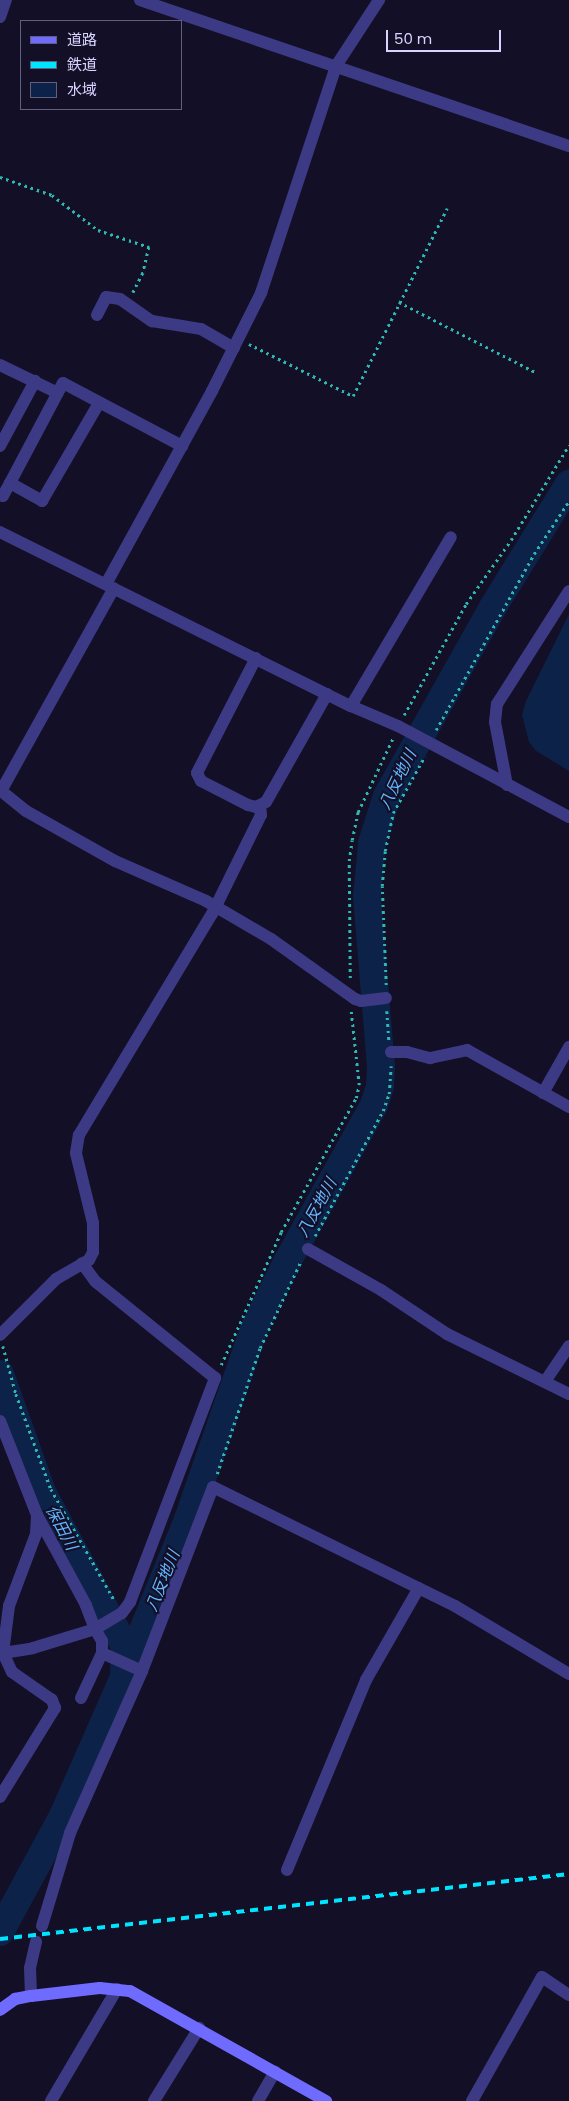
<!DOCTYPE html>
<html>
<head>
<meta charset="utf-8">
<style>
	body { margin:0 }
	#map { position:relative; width:569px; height:2101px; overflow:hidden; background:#130f26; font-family:Poppins,"Noto Sans JP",sans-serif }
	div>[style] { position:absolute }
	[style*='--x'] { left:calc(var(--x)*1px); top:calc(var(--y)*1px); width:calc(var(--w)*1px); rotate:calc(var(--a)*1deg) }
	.water>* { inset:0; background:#0c2248 }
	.river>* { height:28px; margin:-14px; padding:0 14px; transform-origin:14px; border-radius:14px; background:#0c2248 }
	.path>* { height:2.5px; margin-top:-1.25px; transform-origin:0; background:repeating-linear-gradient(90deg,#2fb8b0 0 2.5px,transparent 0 6.5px) }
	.street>* { height:12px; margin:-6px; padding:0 6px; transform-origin:6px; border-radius:6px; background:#3d3a85 }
	.secondary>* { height:12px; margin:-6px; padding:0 6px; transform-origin:6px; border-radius:6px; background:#6f6bff }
	.rail>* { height:4px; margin-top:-2px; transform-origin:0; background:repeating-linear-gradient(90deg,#00e5ff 0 8px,transparent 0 14px) }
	span { translate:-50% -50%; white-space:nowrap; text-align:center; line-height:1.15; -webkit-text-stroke:4px #130f26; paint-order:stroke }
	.water-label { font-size:16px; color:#62b6ff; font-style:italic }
	.legend { position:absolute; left:20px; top:20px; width:162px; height:90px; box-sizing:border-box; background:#130f26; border:1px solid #625e7d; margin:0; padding:6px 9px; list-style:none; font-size:15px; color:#d9d4ff }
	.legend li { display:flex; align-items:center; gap:10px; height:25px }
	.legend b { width:25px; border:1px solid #625e7d }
	.scale { position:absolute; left:386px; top:30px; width:115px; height:22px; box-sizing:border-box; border:2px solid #d9d4ff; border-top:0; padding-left:6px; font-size:15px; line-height:18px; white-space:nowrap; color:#d9d4ff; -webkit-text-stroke:4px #130f26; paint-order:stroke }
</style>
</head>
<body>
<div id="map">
	<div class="water">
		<i style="clip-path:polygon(569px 614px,569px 771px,536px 751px,529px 742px,522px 715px,526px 701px)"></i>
	</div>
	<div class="river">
		<i style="--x:0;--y:1374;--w:125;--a:70.4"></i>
		<i style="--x:42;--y:1492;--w:176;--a:61.8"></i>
		<i style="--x:125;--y:1647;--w:26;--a:92"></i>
		<i style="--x:0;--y:1932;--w:132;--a:-61.5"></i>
		<i style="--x:63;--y:1816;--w:152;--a:-66.3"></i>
		<i style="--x:124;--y:1677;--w:170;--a:-67.9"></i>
		<i style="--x:188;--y:1519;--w:201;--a:-70.8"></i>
		<i style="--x:254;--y:1329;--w:75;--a:-63.8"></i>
		<i style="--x:287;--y:1262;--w:179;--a:-61"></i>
		<i style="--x:374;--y:1105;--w:20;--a:-72"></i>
		<i style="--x:380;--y:1086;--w:19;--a:-87"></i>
		<i style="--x:381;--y:1067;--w:171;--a:-94.7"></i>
		<i style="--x:367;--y:897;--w:54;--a:-84.7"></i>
		<i style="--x:372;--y:843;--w:49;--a:-72.3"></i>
		<i style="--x:387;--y:796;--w:217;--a:-60.7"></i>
		<i style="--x:493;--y:607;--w:145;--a:-58.3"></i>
	</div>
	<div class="path">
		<i style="--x:0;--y:177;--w:55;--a:19.1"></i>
		<i style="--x:52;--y:195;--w:58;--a:37.3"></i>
		<i style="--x:98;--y:230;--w:54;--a:18.4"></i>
		<i style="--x:149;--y:247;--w:27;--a:103"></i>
		<i style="--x:143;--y:273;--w:22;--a:117"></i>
		<i style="--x:399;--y:302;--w:155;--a:27.2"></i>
		<i style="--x:249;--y:344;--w:116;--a:26.6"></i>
		<i style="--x:353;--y:396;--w:210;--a:-63.4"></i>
		<i style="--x:404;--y:715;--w:127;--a:-60.8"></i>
		<i style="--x:466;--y:604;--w:78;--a:-54.9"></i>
		<i style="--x:511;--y:540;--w:111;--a:-58.6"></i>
		<i style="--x:436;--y:730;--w:201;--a:-60.9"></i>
		<i style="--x:534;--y:554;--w:64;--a:-56.6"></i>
		<i style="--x:350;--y:978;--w:117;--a:-90.5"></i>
		<i style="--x:349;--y:861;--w:21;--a:-82"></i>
		<i style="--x:352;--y:840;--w:29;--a:-78"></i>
		<i style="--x:358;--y:812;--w:82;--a:-64.7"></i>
		<i style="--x:386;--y:985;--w:99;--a:-92.3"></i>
		<i style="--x:382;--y:886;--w:35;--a:-85"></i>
		<i style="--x:385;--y:851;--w:39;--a:-78"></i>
		<i style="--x:393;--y:813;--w:65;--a:-60.7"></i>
		<i style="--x:387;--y:1011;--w:29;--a:86"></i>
		<i style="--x:315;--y:1236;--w:142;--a:-61.5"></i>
		<i style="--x:383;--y:1111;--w:18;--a:-71"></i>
		<i style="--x:389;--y:1094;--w:28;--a:-86"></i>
		<i style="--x:3;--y:1346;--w:50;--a:74.8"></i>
		<i style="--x:16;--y:1394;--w:101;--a:69.8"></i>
		<i style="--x:51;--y:1489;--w:129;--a:60.3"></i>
		<i style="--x:221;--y:1365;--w:146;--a:-65.7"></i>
		<i style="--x:281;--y:1232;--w:154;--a:-60.8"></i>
		<i style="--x:356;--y:1098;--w:13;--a:-77"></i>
		<i style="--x:359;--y:1085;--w:74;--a:-96.2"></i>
		<i style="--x:217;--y:1474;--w:133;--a:-71.2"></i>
		<i style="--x:260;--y:1348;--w:96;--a:-64.8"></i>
	</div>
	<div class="street">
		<i style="--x:140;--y:0;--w:453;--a:18.8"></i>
		<i style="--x:0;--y:17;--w:18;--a:-71"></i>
		<i style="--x:97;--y:315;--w:20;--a:-63"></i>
		<i style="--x:106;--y:297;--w:14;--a:8"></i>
		<i style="--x:120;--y:299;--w:39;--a:35"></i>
		<i style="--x:152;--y:321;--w:50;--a:9.3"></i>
		<i style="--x:201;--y:329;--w:38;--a:30"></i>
		<i style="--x:0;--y:365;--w:64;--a:25.8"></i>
		<i style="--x:0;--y:446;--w:74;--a:-61.7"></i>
		<i style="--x:10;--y:483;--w:37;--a:29"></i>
		<i style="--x:42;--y:501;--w:113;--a:-59.8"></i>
		<i style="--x:0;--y:495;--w:3;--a:18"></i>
		<i style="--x:3;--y:496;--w:15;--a:-62"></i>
		<i style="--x:10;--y:483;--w:113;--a:-62.1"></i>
		<i style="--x:63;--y:383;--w:135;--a:27.9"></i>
		<i style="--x:0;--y:532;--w:392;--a:26.4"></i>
		<i style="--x:351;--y:706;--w:51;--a:23.1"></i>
		<i style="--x:398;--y:726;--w:194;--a:28"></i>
		<i style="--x:106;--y:584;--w:220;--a:-61.2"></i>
		<i style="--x:212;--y:391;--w:110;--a:-63.4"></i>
		<i style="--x:261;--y:293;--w:239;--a:-71.7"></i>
		<i style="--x:336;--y:66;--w:79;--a:-56.9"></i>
		<i style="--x:256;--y:658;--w:129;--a:117.2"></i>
		<i style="--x:197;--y:773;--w:9;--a:63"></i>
		<i style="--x:201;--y:781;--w:53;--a:27.1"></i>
		<i style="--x:248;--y:805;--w:8;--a:14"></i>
		<i style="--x:256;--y:807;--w:11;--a:-27"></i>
		<i style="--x:266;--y:802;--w:124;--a:-60.5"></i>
		<i style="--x:351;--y:706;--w:196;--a:-59.4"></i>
		<i style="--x:507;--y:785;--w:64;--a:-100.8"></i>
		<i style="--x:495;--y:722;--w:18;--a:-84"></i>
		<i style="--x:497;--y:704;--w:134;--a:-57.5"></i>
		<i style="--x:0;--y:790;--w:33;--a:39"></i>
		<i style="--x:26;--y:811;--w:102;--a:29.3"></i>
		<i style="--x:115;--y:861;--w:99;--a:23.7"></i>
		<i style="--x:206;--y:901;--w:75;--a:30.3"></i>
		<i style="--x:271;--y:939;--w:103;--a:35.5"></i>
		<i style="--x:355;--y:999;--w:6;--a:18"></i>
		<i style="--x:361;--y:1001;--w:25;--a:-7"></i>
		<i style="--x:1;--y:791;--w:232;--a:-60.9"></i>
		<i style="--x:391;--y:1052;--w:16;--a:0"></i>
		<i style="--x:407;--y:1052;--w:24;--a:15"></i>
		<i style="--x:430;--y:1058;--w:38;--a:-12"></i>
		<i style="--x:467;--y:1050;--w:117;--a:29.2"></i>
		<i style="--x:543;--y:1093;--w:53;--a:-60.5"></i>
		<i style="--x:308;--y:1249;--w:84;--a:29.3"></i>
		<i style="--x:381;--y:1290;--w:79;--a:33.7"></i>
		<i style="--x:447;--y:1334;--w:136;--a:26.2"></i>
		<i style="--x:0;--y:1335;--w:79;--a:-45"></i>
		<i style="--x:56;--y:1279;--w:38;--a:-30"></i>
		<i style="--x:89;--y:1260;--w:9;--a:-63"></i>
		<i style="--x:93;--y:1252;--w:29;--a:-90"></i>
		<i style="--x:93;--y:1223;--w:72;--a:-103.7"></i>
		<i style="--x:76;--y:1153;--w:18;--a:-81"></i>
		<i style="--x:79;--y:1135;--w:258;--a:-59"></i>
		<i style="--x:212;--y:914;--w:110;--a:-63.7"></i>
		<i style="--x:261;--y:815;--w:9;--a:-96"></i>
		<i style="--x:546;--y:1380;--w:41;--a:-55.9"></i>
		<i style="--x:0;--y:1421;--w:101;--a:68.5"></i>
		<i style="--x:37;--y:1515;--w:19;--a:93"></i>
		<i style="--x:36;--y:1534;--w:77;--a:110.6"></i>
		<i style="--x:9;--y:1606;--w:47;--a:97.3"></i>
		<i style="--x:3;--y:1653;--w:3;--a:-162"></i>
		<i style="--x:102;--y:1653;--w:44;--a:24.2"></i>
		<i style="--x:81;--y:1698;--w:50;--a:-65"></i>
		<i style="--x:102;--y:1653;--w:12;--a:-90"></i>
		<i style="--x:102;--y:1641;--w:14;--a:-120"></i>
		<i style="--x:95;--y:1629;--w:31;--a:-31"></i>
		<i style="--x:122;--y:1613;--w:14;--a:-54"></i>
		<i style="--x:130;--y:1602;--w:240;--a:-69.2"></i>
		<i style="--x:215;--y:1378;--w:154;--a:-141.1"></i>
		<i style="--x:95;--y:1281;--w:22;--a:-126"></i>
		<i style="--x:0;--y:1797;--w:105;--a:-58.3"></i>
		<i style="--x:55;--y:1708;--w:9;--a:-111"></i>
		<i style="--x:52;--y:1700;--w:49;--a:-145"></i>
		<i style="--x:12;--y:1672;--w:21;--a:-115"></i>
		<i style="--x:3;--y:1653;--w:30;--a:-9"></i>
		<i style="--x:33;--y:1648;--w:65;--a:-17"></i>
		<i style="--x:95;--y:1629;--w:26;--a:-111"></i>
		<i style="--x:86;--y:1605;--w:102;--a:-118.6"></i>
		<i style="--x:287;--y:1870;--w:206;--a:-67.4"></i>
		<i style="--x:366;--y:1680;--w:106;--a:-60.1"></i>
		<i style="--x:42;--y:1926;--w:97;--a:-73.2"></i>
		<i style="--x:70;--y:1833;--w:177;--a:-66"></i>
		<i style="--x:142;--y:1671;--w:197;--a:-68.9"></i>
		<i style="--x:213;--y:1487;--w:270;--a:26.2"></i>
		<i style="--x:455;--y:1606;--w:133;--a:30.8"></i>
		<i style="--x:31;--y:1996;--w:28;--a:-92"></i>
		<i style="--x:30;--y:1968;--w:27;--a:-77"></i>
		<i style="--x:51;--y:2101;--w:130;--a:-59.5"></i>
		<i style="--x:154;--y:2101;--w:86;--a:-58.3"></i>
		<i style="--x:258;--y:2101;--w:34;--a:-60"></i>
		<i style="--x:472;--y:2101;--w:142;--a:-60.6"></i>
		<i style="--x:542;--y:1977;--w:32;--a:34"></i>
	</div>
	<div class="secondary">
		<i style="--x:0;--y:2010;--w:19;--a:-36"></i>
		<i style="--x:15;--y:1999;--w:16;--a:-11"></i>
		<i style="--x:31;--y:1996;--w:69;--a:-6.6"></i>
		<i style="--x:100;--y:1988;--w:30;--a:6"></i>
		<i style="--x:130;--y:1991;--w:225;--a:29.3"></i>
	</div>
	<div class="rail">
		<i style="--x:0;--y:1939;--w:573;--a:-6.52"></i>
	</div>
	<div class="water-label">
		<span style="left:398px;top:780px;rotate:-64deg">八反地川</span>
		<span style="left:317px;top:1208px;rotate:-61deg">八反地川</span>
		<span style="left:61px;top:1528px;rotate:62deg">保田川</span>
		<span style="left:163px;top:1581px;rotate:-68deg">八反地川</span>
	</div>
	<ul class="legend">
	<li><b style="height:6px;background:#6f6bff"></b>道路</li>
	<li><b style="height:6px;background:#00e5ff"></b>鉄道</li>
	<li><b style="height:14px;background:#0c2248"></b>水域</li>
	</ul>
	<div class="scale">50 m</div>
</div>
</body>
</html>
